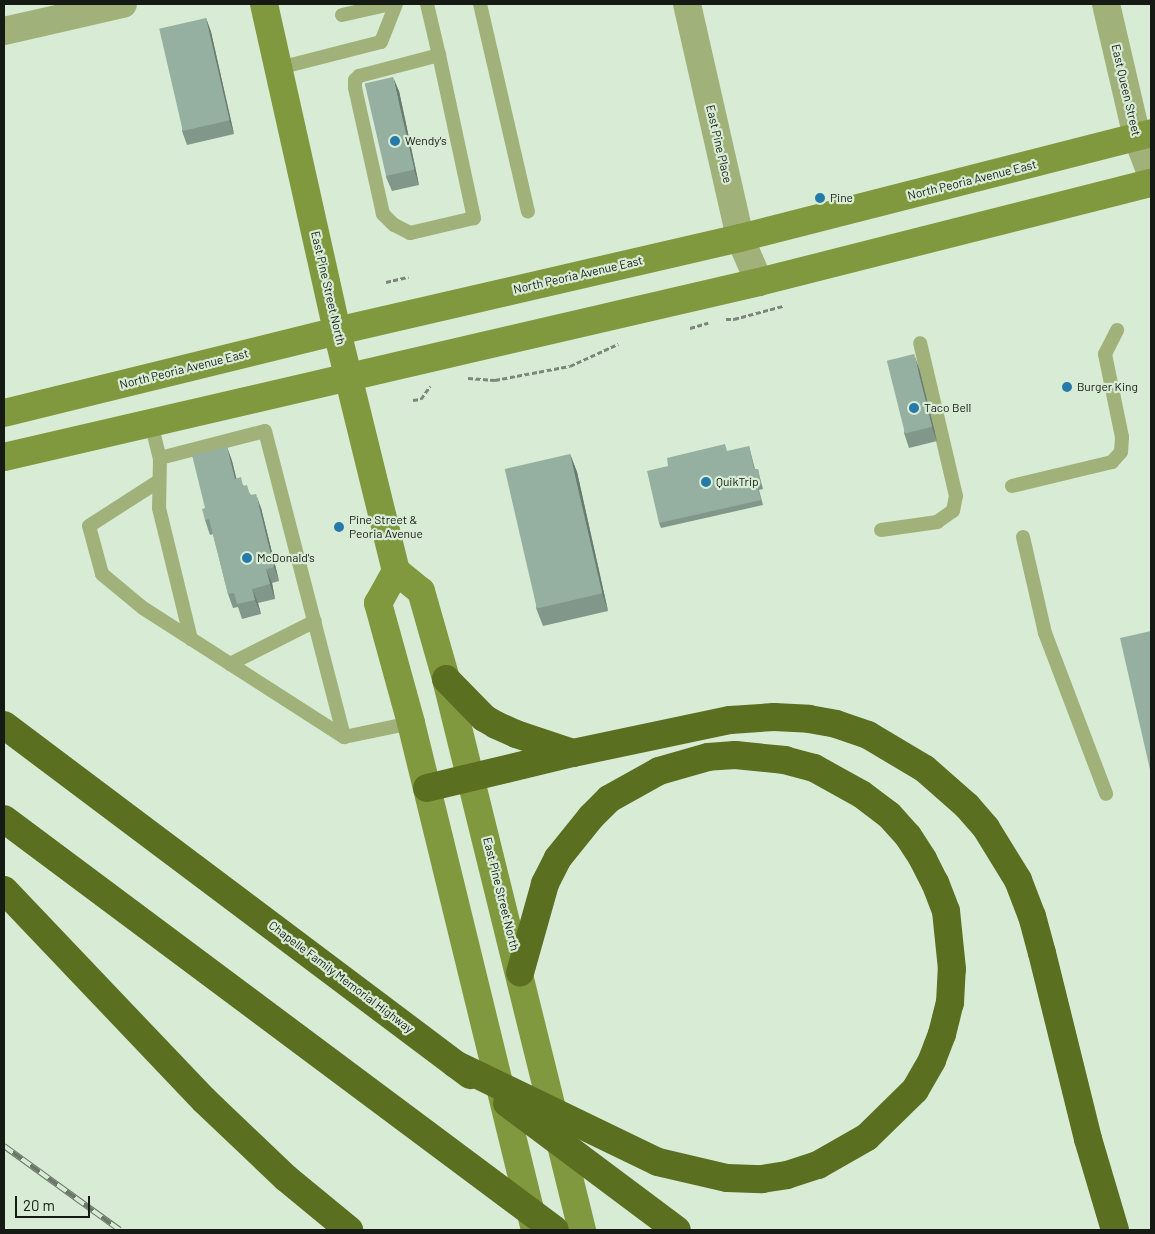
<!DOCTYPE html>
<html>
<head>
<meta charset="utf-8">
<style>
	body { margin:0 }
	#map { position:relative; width:1155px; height:1234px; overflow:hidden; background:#d8ebd5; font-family:Barlow,sans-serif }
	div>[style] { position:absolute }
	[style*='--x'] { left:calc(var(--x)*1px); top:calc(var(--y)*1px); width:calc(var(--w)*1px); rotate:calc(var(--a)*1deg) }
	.path>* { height:3px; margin-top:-1.5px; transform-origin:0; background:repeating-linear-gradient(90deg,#7b8879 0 5px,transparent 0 7.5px) }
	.service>* { height:14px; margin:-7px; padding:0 7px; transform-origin:7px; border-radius:7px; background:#a0b27a }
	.minor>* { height:28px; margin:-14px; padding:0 14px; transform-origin:14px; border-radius:14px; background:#a0b27a }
	.secondary>* { height:28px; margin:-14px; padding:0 14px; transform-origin:14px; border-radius:14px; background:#80983e }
	.motorway>* { height:28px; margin:-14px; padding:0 14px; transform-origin:14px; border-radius:14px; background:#5b6f21 }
	.rail>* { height:5.5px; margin-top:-2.75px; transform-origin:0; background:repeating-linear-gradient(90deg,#d8ebd5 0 11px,#6b7769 0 22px); box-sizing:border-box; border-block:1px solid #6b7769 }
	.wall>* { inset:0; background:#80978a }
	.shaded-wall>* { inset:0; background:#687b71 }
	.building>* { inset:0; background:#95b0a1; transform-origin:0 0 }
	.dots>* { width:14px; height:14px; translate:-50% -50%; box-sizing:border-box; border:2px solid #d8ebd5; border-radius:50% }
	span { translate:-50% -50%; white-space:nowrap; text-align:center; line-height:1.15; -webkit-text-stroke:4.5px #d8ebd5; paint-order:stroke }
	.street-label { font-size:12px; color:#151b14 }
	.poi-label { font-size:12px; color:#151b14 }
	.left { translate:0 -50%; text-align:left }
	.frame { position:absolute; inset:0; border:5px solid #151b14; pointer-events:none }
	.scale { position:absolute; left:15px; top:1196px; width:75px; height:22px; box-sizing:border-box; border:2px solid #151b14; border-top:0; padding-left:6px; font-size:15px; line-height:18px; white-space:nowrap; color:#151b14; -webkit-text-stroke:4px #d8ebd5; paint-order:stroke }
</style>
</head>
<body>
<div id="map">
	<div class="path">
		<i style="--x:386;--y:282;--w:23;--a:-13"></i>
		<i style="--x:726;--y:319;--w:8;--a:0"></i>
		<i style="--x:734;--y:319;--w:51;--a:-14.9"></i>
		<i style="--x:690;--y:328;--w:19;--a:-16"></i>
		<i style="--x:468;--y:378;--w:27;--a:4"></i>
		<i style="--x:495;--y:380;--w:76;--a:-10.6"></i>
		<i style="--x:570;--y:366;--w:53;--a:-24.6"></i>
		<i style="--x:413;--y:400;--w:8;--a:-7"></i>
		<i style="--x:421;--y:399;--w:16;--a:-55"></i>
	</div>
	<div class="service">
		<i style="--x:427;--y:4;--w:52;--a:76.8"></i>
		<i style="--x:439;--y:55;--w:167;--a:77.9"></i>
		<i style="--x:474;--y:218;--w:66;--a:166.8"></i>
		<i style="--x:410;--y:233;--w:18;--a:-153"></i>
		<i style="--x:394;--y:225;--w:16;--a:-135"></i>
		<i style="--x:383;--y:214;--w:129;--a:-102.5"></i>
		<i style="--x:355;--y:88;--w:8;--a:-90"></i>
		<i style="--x:355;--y:80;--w:6;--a:-45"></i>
		<i style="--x:359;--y:76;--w:83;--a:-14.7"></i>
		<i style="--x:480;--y:4;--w:213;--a:77"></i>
		<i style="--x:342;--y:15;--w:50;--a:-12.7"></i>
		<i style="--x:279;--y:68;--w:105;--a:-14.3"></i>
		<i style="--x:381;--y:42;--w:41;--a:-68.5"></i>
		<i style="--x:151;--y:423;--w:36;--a:76"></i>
		<i style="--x:160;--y:458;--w:50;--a:91.1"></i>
		<i style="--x:159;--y:508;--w:135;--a:76.3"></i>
		<i style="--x:160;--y:458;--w:108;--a:-14.4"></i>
		<i style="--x:265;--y:431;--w:316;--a:75.5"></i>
		<i style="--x:159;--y:481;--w:83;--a:147.3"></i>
		<i style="--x:89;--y:526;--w:50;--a:74.8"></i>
		<i style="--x:102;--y:574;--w:53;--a:39.7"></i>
		<i style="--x:143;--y:608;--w:239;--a:32.7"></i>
		<i style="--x:344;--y:737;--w:68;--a:-11.8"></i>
		<i style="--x:1012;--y:486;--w:103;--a:-13.5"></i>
		<i style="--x:1112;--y:462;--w:13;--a:-48"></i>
		<i style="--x:1121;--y:452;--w:15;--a:-86"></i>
		<i style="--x:1122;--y:437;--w:85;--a:-101.6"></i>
		<i style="--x:1105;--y:354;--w:27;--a:-63"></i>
		<i style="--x:881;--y:530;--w:57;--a:-8.1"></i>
		<i style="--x:937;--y:522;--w:19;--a:-35"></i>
		<i style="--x:953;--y:511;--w:15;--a:-79"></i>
		<i style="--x:956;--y:496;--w:157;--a:-103.2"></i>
		<i style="--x:1023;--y:537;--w:98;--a:77.1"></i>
		<i style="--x:1045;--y:633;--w:172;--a:69.2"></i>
		<i style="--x:230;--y:664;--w:95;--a:-26.8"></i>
	</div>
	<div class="minor">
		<i style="--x:687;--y:4;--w:240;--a:77.2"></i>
		<i style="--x:740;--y:238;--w:48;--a:66.6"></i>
		<i style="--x:1106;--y:4;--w:137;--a:76.9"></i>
		<i style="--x:1137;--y:137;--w:40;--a:69"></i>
		<i style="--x:4;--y:31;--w:122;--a:-12.8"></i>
	</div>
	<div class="secondary">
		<i style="--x:264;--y:4;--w:335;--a:77.4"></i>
		<i style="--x:337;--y:331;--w:247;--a:76.2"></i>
		<i style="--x:396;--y:571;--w:32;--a:39"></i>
		<i style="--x:421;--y:591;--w:91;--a:74.1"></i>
		<i style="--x:446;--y:679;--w:568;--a:76.14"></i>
		<i style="--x:4;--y:413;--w:343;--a:-13.8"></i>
		<i style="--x:337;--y:331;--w:414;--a:-13"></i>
		<i style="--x:740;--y:238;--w:424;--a:-14.3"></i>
		<i style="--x:4;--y:457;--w:775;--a:-13.05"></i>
		<i style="--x:759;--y:282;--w:404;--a:-14.2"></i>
		<i style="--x:396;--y:571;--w:37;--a:119"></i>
		<i style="--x:378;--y:603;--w:124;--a:74.6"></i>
		<i style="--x:411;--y:723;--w:518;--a:76.26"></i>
	</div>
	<div class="motorway">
		<i style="--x:446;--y:679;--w:54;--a:45.7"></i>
		<i style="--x:484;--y:718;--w:14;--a:30"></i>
		<i style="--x:496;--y:725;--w:22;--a:24"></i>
		<i style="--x:516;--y:734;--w:60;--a:18.4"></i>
		<i style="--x:4;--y:725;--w:583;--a:36.91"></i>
		<i style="--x:427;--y:788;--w:150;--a:-13.5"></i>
		<i style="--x:573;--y:753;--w:160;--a:-11.9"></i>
		<i style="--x:730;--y:720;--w:44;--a:-3.9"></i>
		<i style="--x:774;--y:717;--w:35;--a:3"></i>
		<i style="--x:809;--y:719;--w:27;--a:10"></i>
		<i style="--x:836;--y:724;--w:34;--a:19"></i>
		<i style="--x:868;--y:735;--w:66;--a:30.8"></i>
		<i style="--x:925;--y:769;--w:56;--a:41.4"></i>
		<i style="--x:967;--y:806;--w:29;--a:49"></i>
		<i style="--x:986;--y:828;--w:61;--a:58.4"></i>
		<i style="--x:1018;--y:880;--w:39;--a:69"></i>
		<i style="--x:1032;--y:916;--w:38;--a:75"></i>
		<i style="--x:1042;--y:953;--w:192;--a:76.1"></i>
		<i style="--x:1088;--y:1139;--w:95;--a:73.5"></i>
		<i style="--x:4;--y:819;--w:687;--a:36.72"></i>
		<i style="--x:4;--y:890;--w:290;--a:46.4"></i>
		<i style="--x:204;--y:1100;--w:113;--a:43.6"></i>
		<i style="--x:286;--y:1178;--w:82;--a:39.5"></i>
		<i style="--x:455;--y:1064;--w:225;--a:25.8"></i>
		<i style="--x:658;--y:1162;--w:71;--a:13.1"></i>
		<i style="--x:727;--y:1178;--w:35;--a:2"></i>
		<i style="--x:762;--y:1179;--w:25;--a:-9"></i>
		<i style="--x:787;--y:1175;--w:33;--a:-18"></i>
		<i style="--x:818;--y:1165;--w:56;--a:-29.7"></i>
		<i style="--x:867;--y:1137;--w:67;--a:-44.4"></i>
		<i style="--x:915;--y:1090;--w:34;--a:-60"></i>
		<i style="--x:932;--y:1060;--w:28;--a:-69"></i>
		<i style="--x:942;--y:1034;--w:32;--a:-76"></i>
		<i style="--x:950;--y:1003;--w:34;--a:-87"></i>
		<i style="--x:952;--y:969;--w:58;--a:-95.9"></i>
		<i style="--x:946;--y:911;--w:30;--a:-111"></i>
		<i style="--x:935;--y:883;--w:27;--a:-117"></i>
		<i style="--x:923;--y:859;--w:27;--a:-123"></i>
		<i style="--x:908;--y:836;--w:28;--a:-132"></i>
		<i style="--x:889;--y:815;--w:35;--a:-143"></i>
		<i style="--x:861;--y:794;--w:54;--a:-151"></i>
		<i style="--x:814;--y:768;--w:30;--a:-165"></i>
		<i style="--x:785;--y:760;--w:50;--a:-174.3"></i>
		<i style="--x:735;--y:755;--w:27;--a:176"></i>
		<i style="--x:708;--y:757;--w:51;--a:164.1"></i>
		<i style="--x:659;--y:771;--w:57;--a:150.8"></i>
		<i style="--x:609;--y:799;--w:25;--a:135"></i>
		<i style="--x:591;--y:817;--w:53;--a:128.8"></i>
		<i style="--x:558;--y:858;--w:29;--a:117"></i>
		<i style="--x:545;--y:884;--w:92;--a:105.7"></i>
		<i style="--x:507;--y:1103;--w:212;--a:36.8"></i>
	</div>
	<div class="rail">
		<i style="--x:4;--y:1146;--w:143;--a:35.9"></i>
	</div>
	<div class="wall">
		<i style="clip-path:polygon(206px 18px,211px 32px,234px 134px,187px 145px,182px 131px)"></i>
		<i style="clip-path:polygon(399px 91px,419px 185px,392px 191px,386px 177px)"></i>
		<i style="clip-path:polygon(919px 368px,937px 441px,909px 448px,904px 433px)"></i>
		<i style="clip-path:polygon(749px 446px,755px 469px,758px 469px,759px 474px,763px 489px,759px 490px,763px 505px,661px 528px,659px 523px)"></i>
		<i style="clip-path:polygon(227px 447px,232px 461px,236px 478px,244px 486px,261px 508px,279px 581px,272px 583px,275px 599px,258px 603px,261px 614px,242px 619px,238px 607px,233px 608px,228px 594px,213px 534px,210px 535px,205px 520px)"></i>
		<i style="clip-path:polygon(570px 454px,577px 472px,608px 611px,543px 626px,536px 608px)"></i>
	</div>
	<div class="shaded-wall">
		<i style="clip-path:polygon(206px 18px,211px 32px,234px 134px,229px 120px)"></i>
		<i style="clip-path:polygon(393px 77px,399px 91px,419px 185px,414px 170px)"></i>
		<i style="clip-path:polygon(914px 354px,919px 368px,937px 441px,932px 427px)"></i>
		<i style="clip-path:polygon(227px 447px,232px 461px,240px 493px,235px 479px)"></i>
		<i style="clip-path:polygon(570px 454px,577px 472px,608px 611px,602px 593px)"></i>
		<i style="clip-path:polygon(256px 494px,261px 508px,279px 581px,274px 567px)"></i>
		<i style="clip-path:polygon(266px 569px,272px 583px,275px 599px,270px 584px)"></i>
		<i style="clip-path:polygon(252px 589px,258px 603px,261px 614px,255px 600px)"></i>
	</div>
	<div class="building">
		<i style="left:206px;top:18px;width:105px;height:48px;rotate:77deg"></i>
		<i style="left:393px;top:77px;width:95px;height:29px;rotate:77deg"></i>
		<i style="left:914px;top:354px;width:75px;height:28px;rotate:76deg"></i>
		<i style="clip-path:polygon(725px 444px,727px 451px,749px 446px,754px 469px,758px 469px,761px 484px,757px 485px,761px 500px,659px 523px,647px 471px,668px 466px,667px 458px)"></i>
		<i style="clip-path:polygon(227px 447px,235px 479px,241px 477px,243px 486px,247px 485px,250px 495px,256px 494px,274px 567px,266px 569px,270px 584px,252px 589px,255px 600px,237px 604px,234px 593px,228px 594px,209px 519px,205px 520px,202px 509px,205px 508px,192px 455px)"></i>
		<i style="left:570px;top:454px;width:143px;height:67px;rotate:77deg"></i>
		<i style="clip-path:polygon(1151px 631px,1151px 774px,1120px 638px)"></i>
	</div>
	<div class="dots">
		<i style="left:395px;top:141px;background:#267aaa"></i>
		<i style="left:820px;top:198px;background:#267aaa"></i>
		<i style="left:1067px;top:387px;background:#267aaa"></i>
		<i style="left:914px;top:408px;background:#267aaa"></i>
		<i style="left:706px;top:482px;background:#267aaa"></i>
		<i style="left:339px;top:527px;background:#267aaa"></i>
		<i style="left:247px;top:558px;background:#267aaa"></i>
	</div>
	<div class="street-label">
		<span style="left:1126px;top:90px;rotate:77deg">East Queen Street</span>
		<span style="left:719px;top:144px;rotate:77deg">East Pine Place</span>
		<span style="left:972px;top:180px;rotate:-14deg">North Peoria Avenue East</span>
		<span style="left:578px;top:275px;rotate:-13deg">North Peoria Avenue East</span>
		<span style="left:328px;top:288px;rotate:77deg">East Pine Street North</span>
		<span style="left:184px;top:369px;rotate:-14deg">North Peoria Avenue East</span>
		<span style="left:501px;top:894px;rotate:76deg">East Pine Street North</span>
		<span style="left:341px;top:977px;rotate:37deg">Chapelle Family Memorial Highway</span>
	</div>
	<div class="poi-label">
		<span class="left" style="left:405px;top:141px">Wendy's</span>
		<span class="left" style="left:830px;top:198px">Pine</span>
		<span class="left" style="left:1077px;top:387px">Burger King</span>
		<span class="left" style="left:924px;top:408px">Taco Bell</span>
		<span class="left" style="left:716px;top:482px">QuikTrip</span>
		<span class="left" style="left:349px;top:527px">Pine Street &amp;<br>Peoria Avenue</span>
		<span class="left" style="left:257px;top:558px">McDonald's</span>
	</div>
	<div class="frame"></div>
	<div class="scale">20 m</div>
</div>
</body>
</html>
